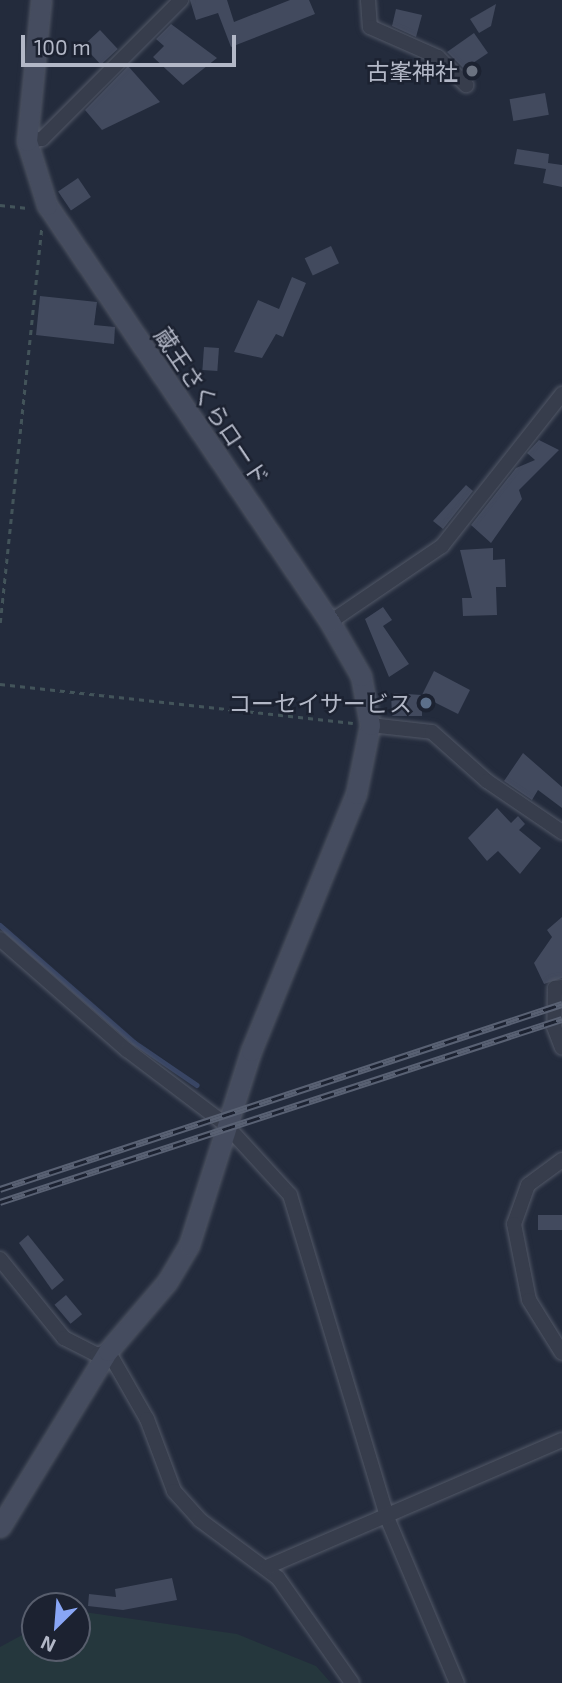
<!DOCTYPE html>
<html>
<head>
<meta charset="utf-8">
<style>
	body { margin:0 }
	#map { position:relative; width:562px; height:1683px; overflow:hidden; background:#232b3c; font-family:"Exo 2","Noto Sans JP",sans-serif }
	div>[style] { position:absolute }
	[style*='--x'] { left:calc(var(--x)*1px); top:calc(var(--y)*1px); width:calc(var(--w)*1px); rotate:calc(var(--a)*1deg) }
	.green>* { inset:0; background:#25373d }
	.stream>* { height:4.5px; margin:-2.25px; padding:0 2.25px; transform-origin:2.25px; border-radius:2.25px; background:#394665 }
	.building>* { inset:0; background:#424a5e; transform-origin:0 0 }
	.path>* { height:2.5px; margin-top:-1.25px; transform-origin:0; background:repeating-linear-gradient(90deg,#43545a 0 5px,transparent 0 10px) }
	.roads { filter:drop-shadow(0 0 2px #525867) drop-shadow(0 0 2px #525867) }
	.street>* { height:14px; margin:-7px; padding:0 7px; transform-origin:7px; border-radius:7px; background:#373d4c }
	.secondary>* { height:19px; margin:-9.5px; padding:0 9.5px; transform-origin:9.5px; border-radius:9.5px; background:#454c5f }
	.rail>* { height:7px; margin-top:-3.5px; transform-origin:0; background:repeating-linear-gradient(90deg,#1c2231 0 13px,#596173 0 26px); box-sizing:border-box; border-block:2px solid #596173 }
	.dots>* { width:19px; height:19px; translate:-50% -50%; box-sizing:border-box; border:4px solid #1c2231; border-radius:50% }
	span { translate:-50% -50%; white-space:nowrap; text-align:center; line-height:1.15; -webkit-text-stroke:5px #1c2231; paint-order:stroke }
	.poi-label { font-size:23px; color:#b3b8c7 }
	.right { translate:-100% -50%; text-align:right }
	.street-label { font-size:23px; color:#b3b8c7 }
	.north { position:absolute; left:21px; top:1592px; width:70px; height:70px; box-sizing:border-box; background:#1c2231; border:2px solid #585e6d; border-radius:50%; rotate:205deg; font-size:19px; font-weight:700; line-height:28px; text-align:center; color:#b3b8c7 }
	.north::after { content:''; display:block; margin:auto; width:24px; height:32px; background:#89a6f6; clip-path:polygon(50% 0,100% 100%,50% 72%,0 100%) }
	.scale { position:absolute; left:21px; top:35px; width:215px; height:32px; box-sizing:border-box; border:4px solid #b3b8c7; border-top:0; padding-left:9px; font-size:21px; line-height:24px; white-space:nowrap; color:#b3b8c7; -webkit-text-stroke:5px #1c2231; paint-order:stroke }
</style>
</head>
<body>
<div id="map">
	<div class="green">
		<i style="clip-path:polygon(77px 1611px,237px 1634px,316px 1666px,331px 1683px,0 1683px,0 1647px,35px 1628px,35px 1648px,77px 1648px)"></i>
	</div>
	<div class="stream">
		<i style="--x:0;--y:925;--w:178;--a:41.1"></i>
		<i style="--x:134;--y:1042;--w:76;--a:34.3"></i>
	</div>
	<div class="building">
		<i style="clip-path:polygon(190px 0,227px 0,234px 22px,290px 0,309px 0,315px 14px,231px 47px,218px 13px,196px 20px)"></i>
		<i style="clip-path:polygon(496px 4px,491px 26px,479px 33px,470px 19px)"></i>
		<i style="clip-path:polygon(396px 9px,422px 15px,416px 37px,392px 26px)"></i>
		<i style="clip-path:polygon(171px 24px,217px 58px,183px 85px,153px 57px,164px 46px,156px 39px)"></i>
		<i style="left:100px;top:30px;width:26px;height:23px;rotate:47deg"></i>
		<i style="clip-path:polygon(474px 33px,488px 53px,464px 69px,447px 52px)"></i>
		<i style="clip-path:polygon(128px 66px,160px 102px,102px 130px,85px 110px)"></i>
		<i style="left:545px;top:93px;width:22px;height:36px;rotate:80deg"></i>
		<i style="clip-path:polygon(517px 149px,549px 154px,548px 163px,562px 165px,562px 187px,543px 183px,546px 169px,514px 164px)"></i>
		<i style="left:78px;top:178px;width:23px;height:24px;rotate:56deg"></i>
		<i style="left:331px;top:246px;width:19px;height:29px;rotate:65deg"></i>
		<i style="clip-path:polygon(292px 277px,306px 283px,283px 337px,276px 334px,262px 358px,234px 352px,258px 300px,279px 309px)"></i>
		<i style="clip-path:polygon(40px 296px,97px 302px,94px 325px,115px 327px,114px 344px,36px 335px)"></i>
		<i style="left:204px;top:347px;width:15px;height:23px;rotate:4deg"></i>
		<i style="clip-path:polygon(539px 440px,559px 450px,519px 490px,522px 499px,491px 543px,471px 525px,516px 468px,535px 460px,527px 453px)"></i>
		<i style="clip-path:polygon(466px 485px,473px 491px,443px 529px,433px 521px)"></i>
		<i style="clip-path:polygon(493px 548px,493px 560px,505px 559px,506px 587px,496px 587px,497px 615px,463px 616px,462px 598px,472px 598px,460px 550px)"></i>
		<i style="clip-path:polygon(383px 607px,392px 620px,383px 626px,409px 664px,389px 677px,365px 619px)"></i>
		<i style="clip-path:polygon(434px 671px,470px 690px,458px 714px,422px 696px,422px 716px,392px 716px,391px 693px,422px 695px)"></i>
		<i style="clip-path:polygon(523px 753px,562px 787px,562px 808px,538px 790px,532px 800px,504px 781px)"></i>
		<i style="clip-path:polygon(497px 808px,511px 823px,518px 816px,525px 824px,519px 830px,541px 848px,520px 874px,498px 851px,487px 861px,468px 838px)"></i>
		<i style="clip-path:polygon(562px 917px,562px 978px,544px 984px,534px 963px,552px 937px,547px 930px)"></i>
		<i style="left:562px;top:1215px;width:15px;height:24px;rotate:90deg"></i>
		<i style="clip-path:polygon(28px 1235px,64px 1280px,52px 1290px,19px 1243px)"></i>
		<i style="left:66px;top:1295px;width:25px;height:15px;rotate:50deg"></i>
		<i style="clip-path:polygon(172px 1578px,177px 1600px,123px 1610px,88px 1606px,89px 1594px,116px 1597px,115px 1589px)"></i>
	</div>
	<div class="path">
		<i style="--x:0;--y:205;--w:30;--a:6"></i>
		<i style="--x:0;--y:623;--w:399;--a:-84"></i>
		<i style="--x:0;--y:684;--w:355;--a:6.3"></i>
	</div>
	<div class="roads">
		<div class="street">
			<i style="--x:368;--y:0;--w:27;--a:86"></i>
			<i style="--x:370;--y:27;--w:74;--a:23.8"></i>
			<i style="--x:438;--y:57;--w:40;--a:45"></i>
			<i style="--x:27;--y:141;--w:15;--a:-8"></i>
			<i style="--x:42;--y:139;--w:197;--a:-45"></i>
			<i style="--x:330;--y:622;--w:135;--a:-34.2"></i>
			<i style="--x:442;--y:546;--w:194;--a:-51.7"></i>
			<i style="--x:370;--y:725;--w:62;--a:6.4"></i>
			<i style="--x:432;--y:732;--w:74;--a:41.7"></i>
			<i style="--x:487;--y:781;--w:91;--a:34.2"></i>
			<i style="--x:0;--y:939;--w:169;--a:41.2"></i>
			<i style="--x:127;--y:1050;--w:123;--a:37.1"></i>
			<i style="--x:225;--y:1124;--w:96;--a:47.5"></i>
			<i style="--x:290;--y:1195;--w:339;--a:73.2"></i>
			<i style="--x:388;--y:1520;--w:177;--a:67.1"></i>
			<i style="--x:562;--y:987;--w:7;--a:172"></i>
			<i style="--x:555;--y:988;--w:39;--a:91"></i>
			<i style="--x:554;--y:1027;--w:22;--a:69"></i>
			<i style="--x:562;--y:1160;--w:42;--a:143.7"></i>
			<i style="--x:528;--y:1185;--w:41;--a:109.7"></i>
			<i style="--x:514;--y:1224;--w:77;--a:78.8"></i>
			<i style="--x:529;--y:1300;--w:62;--a:58.1"></i>
			<i style="--x:0;--y:1259;--w:102;--a:51"></i>
			<i style="--x:64;--y:1338;--w:37;--a:27"></i>
			<i style="--x:97;--y:1355;--w:12;--a:-20"></i>
			<i style="--x:108;--y:1351;--w:78;--a:60.2"></i>
			<i style="--x:147;--y:1419;--w:77;--a:69.4"></i>
			<i style="--x:174;--y:1491;--w:39;--a:48"></i>
			<i style="--x:200;--y:1520;--w:97;--a:36.6"></i>
			<i style="--x:278;--y:1578;--w:128;--a:54.8"></i>
			<i style="--x:267;--y:1567;--w:321;--a:-23.3"></i>
		</div>
		<div class="secondary">
			<i style="--x:0;--y:1527;--w:206;--a:-58.5"></i>
			<i style="--x:108;--y:1351;--w:91;--a:-49.5"></i>
			<i style="--x:167;--y:1282;--w:43;--a:-59.3"></i>
			<i style="--x:189;--y:1245;--w:204;--a:-72.3"></i>
			<i style="--x:251;--y:1051;--w:278;--a:-67.8"></i>
			<i style="--x:356;--y:794;--w:70;--a:-78.5"></i>
			<i style="--x:370;--y:725;--w:50;--a:-100.4"></i>
			<i style="--x:361;--y:676;--w:62;--a:-119.9"></i>
			<i style="--x:330;--y:622;--w:504;--a:-124.16"></i>
			<i style="--x:47;--y:205;--w:67;--a:-107.4"></i>
			<i style="--x:27;--y:141;--w:142;--a:-84.3"></i>
		</div>
	</div>
	<div class="rail">
		<i style="--x:0;--y:1189;--w:592;--a:-18.22"></i>
		<i style="--x:0;--y:1202;--w:591;--a:-18.04"></i>
	</div>
	<div class="dots">
		<i style="left:472px;top:71px;background:#6b7280"></i>
		<i style="left:426px;top:703px;background:#5c6f8a"></i>
	</div>
	<div class="poi-label">
		<span class="right" style="left:458px;top:71px">古峯神社</span>
		<span class="right" style="left:412px;top:703px">コーセイサービス</span>
	</div>
	<div class="street-label">
		<span style="left:212px;top:406px;rotate:56deg">蔵王さくらロード</span>
	</div>
	<div class="north">N</div>
	<div class="scale">100 m</div>
</div>
</body>
</html>
